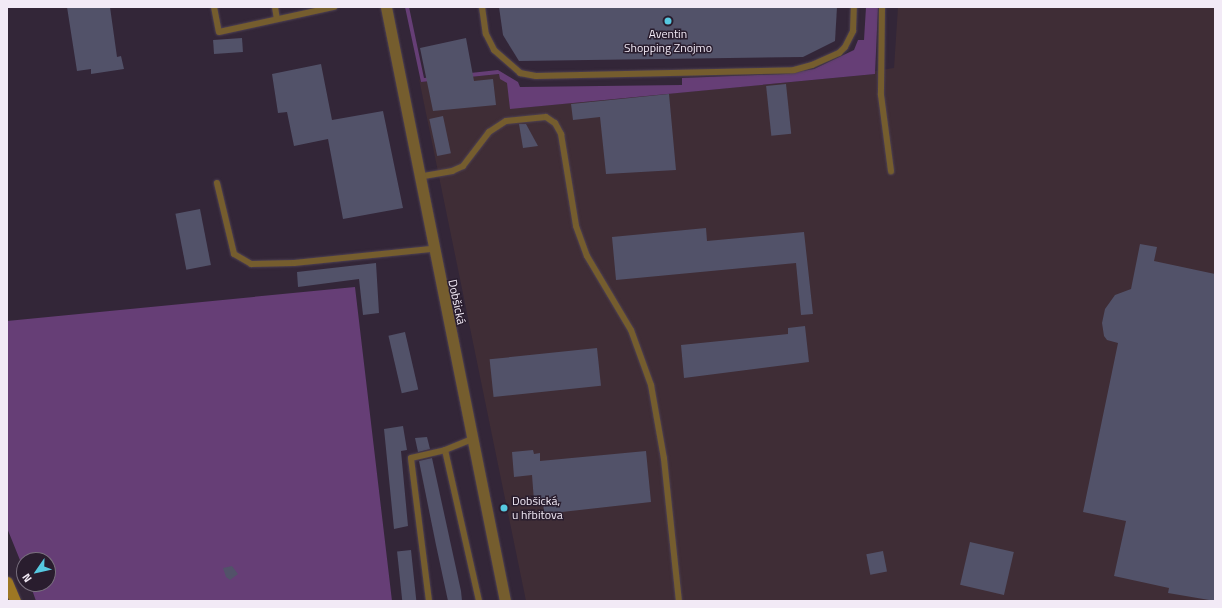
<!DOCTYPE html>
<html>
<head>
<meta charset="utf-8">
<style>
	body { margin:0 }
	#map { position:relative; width:1222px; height:608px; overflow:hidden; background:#332638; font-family:"Titillium Web",sans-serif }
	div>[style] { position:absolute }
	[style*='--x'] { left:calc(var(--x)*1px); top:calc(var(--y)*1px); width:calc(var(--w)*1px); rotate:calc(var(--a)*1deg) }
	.industrial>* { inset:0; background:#3f2d36 }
	.green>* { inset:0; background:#663e76 }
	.building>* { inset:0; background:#525269; transform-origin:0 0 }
	.roads { filter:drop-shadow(0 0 1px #4e4153) drop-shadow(0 0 1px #4e4153) }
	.service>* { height:6px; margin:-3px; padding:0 3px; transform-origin:3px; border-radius:3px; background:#755d2e }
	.minor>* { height:11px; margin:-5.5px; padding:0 5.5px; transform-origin:5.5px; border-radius:5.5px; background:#755d2e }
	.secondary>* { height:11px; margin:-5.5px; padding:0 5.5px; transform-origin:5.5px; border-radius:5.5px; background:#9d7723 }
	.dots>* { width:11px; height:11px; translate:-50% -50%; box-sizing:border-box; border:2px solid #291d2e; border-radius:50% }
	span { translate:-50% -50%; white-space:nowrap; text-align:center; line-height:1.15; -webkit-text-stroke:3px #291d2e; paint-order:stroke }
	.poi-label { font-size:12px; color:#f2eaf6 }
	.left { translate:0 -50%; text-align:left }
	.street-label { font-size:12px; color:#f2eaf6 }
	.frame { position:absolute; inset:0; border:8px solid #f2eaf6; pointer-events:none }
	.north { position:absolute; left:16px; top:552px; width:40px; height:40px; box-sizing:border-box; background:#291d2e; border:1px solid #796f7e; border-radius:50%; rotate:236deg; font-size:11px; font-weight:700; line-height:16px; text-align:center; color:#f2eaf6 }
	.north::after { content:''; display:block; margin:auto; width:14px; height:18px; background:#56c9e1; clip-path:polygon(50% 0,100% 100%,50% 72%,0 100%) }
</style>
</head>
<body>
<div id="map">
	<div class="industrial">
		<i style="clip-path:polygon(898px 7px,1215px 7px,1215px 601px,526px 601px,419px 79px,421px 82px,499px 74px,507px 82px,519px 108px,875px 74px,875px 71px,894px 68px)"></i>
	</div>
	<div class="green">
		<i style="clip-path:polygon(405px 7px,409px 7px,424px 78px,498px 70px,518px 82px,520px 87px,682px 85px,682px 78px,786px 74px,814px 69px,854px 50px,858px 40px,864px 40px,866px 7px,878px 7px,875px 74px,510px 109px,507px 83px,500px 79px,499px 74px,421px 82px)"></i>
		<i style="clip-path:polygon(355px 287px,392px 601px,36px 601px,30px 584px,48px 584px,48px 560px,24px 560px,24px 570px,7px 528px,7px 321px)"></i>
	</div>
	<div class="building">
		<i style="clip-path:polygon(67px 7px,110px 7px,117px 57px,121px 56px,124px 69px,91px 74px,91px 69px,77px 71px)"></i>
		<i style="clip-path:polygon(499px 7px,837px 7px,835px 41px,803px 57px,519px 61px,503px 35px)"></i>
		<i style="left:242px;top:38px;width:14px;height:29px;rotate:86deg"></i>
		<i style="clip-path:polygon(466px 38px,474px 81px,493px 79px,496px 105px,433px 111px,420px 48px)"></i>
		<i style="clip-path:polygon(321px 64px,332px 120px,383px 111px,403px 208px,343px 219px,328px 139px,294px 146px,287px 112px,278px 113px,272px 74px)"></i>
		<i style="left:786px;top:84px;width:50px;height:20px;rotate:84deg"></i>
		<i style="clip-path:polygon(669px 94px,676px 170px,606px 174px,600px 117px,573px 120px,571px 104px)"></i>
		<i style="left:443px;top:116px;width:38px;height:14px;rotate:78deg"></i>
		<i style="clip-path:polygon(519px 124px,526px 124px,538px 146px,523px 148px)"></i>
		<i style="left:200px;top:209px;width:57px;height:25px;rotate:79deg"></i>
		<i style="clip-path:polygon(706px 228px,707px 241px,804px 232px,813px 314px,801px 315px,796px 263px,616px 280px,612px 237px)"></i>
		<i style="clip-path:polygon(1140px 244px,1157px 247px,1154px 261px,1215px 274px,1215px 601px,1168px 593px,1169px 588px,1114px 576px,1126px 521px,1083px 512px,1118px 343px,1107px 340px,1104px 336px,1102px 323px,1105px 309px,1115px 295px,1131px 289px)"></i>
		<i style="clip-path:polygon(376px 263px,379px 313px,363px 315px,359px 279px,298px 287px,297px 272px)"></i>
		<i style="clip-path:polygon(805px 326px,809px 362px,684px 378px,681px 345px,788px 334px,788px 328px)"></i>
		<i style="left:405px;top:332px;width:59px;height:17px;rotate:77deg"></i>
		<i style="left:597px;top:348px;width:38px;height:108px;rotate:84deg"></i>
		<i style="clip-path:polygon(403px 426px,407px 450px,401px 451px,408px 526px,394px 529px,384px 429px)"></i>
		<i style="clip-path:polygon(427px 437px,430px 449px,418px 452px,415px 438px)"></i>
		<i style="clip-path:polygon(533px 450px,534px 454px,540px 453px,540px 461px,646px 451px,651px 502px,544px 514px,543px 500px,534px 501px,532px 475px,514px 477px,512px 452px)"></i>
		<i style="clip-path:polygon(432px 458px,461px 591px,462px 601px,448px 601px,436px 545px,419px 461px)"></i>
		<i style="left:970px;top:542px;width:45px;height:44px;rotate:13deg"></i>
		<i style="left:411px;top:550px;width:51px;height:14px;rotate:84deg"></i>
		<i style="left:883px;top:551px;width:21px;height:17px;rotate:79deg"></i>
		<i style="clip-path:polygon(232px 566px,238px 574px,230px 580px,226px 577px,223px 568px)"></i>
	</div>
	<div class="roads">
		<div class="service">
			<i style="--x:214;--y:7;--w:25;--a:79"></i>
			<i style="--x:219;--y:32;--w:118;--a:-12.3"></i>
			<i style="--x:275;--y:7;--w:12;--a:81"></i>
			<i style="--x:482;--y:7;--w:27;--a:82"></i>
			<i style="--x:486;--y:34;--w:18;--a:63"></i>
			<i style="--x:494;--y:50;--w:35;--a:41"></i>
			<i style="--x:520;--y:73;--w:16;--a:11"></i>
			<i style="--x:536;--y:76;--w:258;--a:-1.3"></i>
			<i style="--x:794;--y:70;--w:19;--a:-16"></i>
			<i style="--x:812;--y:65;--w:30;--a:-24"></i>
			<i style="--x:839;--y:53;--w:8;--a:-45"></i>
			<i style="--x:845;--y:47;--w:18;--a:-63"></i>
			<i style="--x:853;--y:31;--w:24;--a:-88"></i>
			<i style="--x:882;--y:7;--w:88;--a:90.7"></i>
			<i style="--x:881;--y:95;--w:77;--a:82.5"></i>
			<i style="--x:418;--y:177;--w:35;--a:-10"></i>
			<i style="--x:452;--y:171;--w:12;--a:-24"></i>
			<i style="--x:463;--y:166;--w:43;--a:-52.6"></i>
			<i style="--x:489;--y:132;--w:20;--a:-33"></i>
			<i style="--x:506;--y:121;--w:40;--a:-5.7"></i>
			<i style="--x:546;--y:117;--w:11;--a:34"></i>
			<i style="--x:555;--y:123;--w:13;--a:61"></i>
			<i style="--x:561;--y:134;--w:93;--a:80.7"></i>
			<i style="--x:576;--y:226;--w:32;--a:70"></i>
			<i style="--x:587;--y:256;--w:86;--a:59.3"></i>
			<i style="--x:631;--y:330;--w:59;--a:70"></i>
			<i style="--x:651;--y:385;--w:75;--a:80"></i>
			<i style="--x:664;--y:459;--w:143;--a:84"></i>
			<i style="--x:217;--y:183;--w:73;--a:76.5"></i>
			<i style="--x:234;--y:254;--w:20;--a:30"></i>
			<i style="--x:251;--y:264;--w:43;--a:-1.3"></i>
			<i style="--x:294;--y:263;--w:140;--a:-5.8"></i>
			<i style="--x:445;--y:450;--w:155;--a:77.3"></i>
			<i style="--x:429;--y:601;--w:144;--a:-97.2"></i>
			<i style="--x:411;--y:458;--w:35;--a:-13"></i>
			<i style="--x:445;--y:450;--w:29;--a:-22"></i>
		</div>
		<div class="minor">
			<i style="--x:386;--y:7;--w:606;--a:78.67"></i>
		</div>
		<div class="secondary">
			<i style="--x:7;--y:582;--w:21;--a:67"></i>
		</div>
	</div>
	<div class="dots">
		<i style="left:668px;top:21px;background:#56c9e1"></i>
		<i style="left:504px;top:508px;background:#56c9e1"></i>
	</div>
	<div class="poi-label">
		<span style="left:668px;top:41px">Aventin<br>Shopping Znojmo</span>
		<span class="left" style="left:512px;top:508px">Dobšická,<br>u hřbitova</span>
	</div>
	<div class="street-label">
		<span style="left:457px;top:302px;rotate:78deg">Dobšická</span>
	</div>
	<div class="frame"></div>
	<div class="north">N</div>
</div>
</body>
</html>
